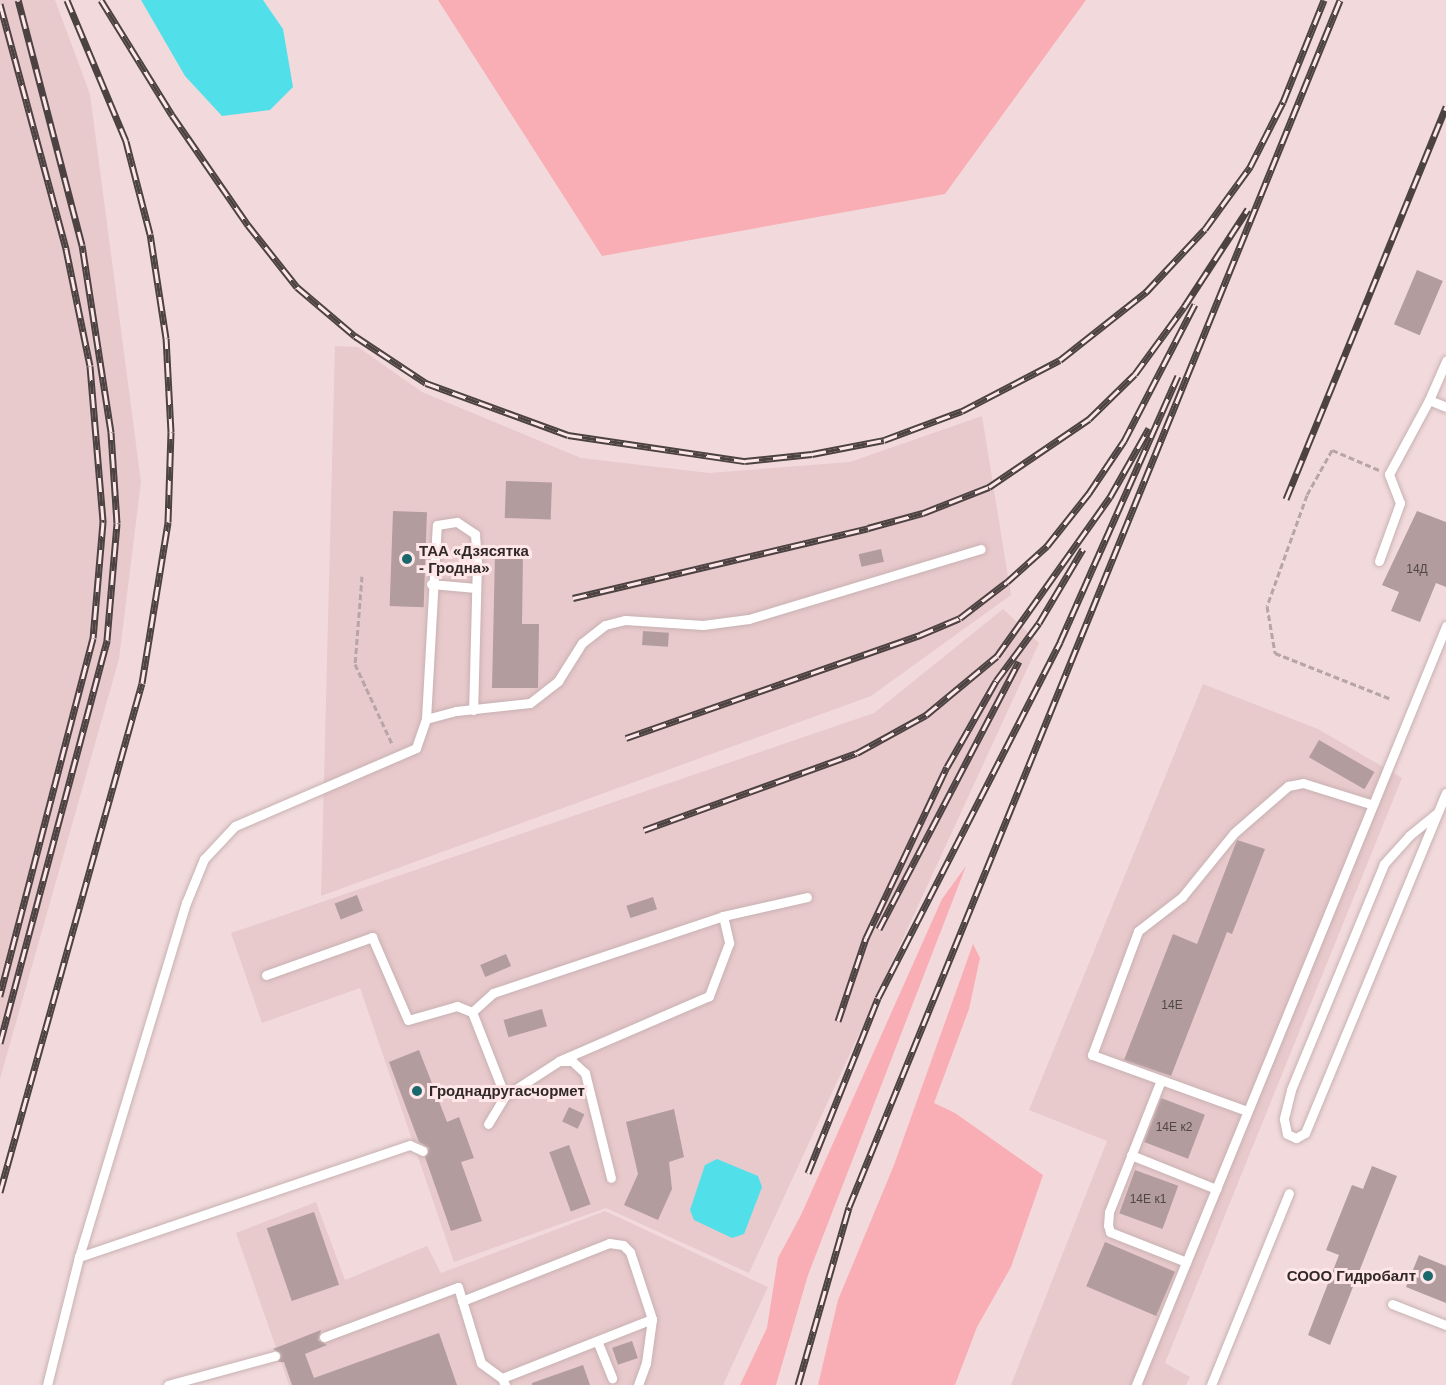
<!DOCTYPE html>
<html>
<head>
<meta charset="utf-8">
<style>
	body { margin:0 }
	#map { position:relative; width:1446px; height:1385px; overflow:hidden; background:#f2dadc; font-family:Arial,sans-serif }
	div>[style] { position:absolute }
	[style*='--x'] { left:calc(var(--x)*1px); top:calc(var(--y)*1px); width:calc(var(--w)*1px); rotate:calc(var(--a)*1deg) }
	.built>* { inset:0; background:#e8c9cc }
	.green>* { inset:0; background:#f9adb4 }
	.water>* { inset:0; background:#51e0e9 }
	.building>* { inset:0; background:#b29c9e; transform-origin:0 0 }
	.path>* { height:3px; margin-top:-1.5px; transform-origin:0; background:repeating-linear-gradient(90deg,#b8a5a6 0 6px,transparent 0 9px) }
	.roads { filter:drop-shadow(0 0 2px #c7b1b2) drop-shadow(0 0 2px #c7b1b2) }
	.service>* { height:9px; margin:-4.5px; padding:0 4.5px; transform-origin:4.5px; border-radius:4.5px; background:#fff }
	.rail>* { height:7px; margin-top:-3.5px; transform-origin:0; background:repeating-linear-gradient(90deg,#ffe7e9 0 14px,#4c4242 0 28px); box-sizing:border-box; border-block:2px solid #4c4242 }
	.dots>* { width:16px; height:16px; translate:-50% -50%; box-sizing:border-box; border:3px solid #ffe7e9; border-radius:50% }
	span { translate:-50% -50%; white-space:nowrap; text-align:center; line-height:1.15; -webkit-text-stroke:6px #ffe7e9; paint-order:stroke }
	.number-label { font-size:12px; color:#514646 }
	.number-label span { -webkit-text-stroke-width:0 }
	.poi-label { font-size:15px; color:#312929; font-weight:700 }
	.left { translate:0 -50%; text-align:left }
	.right { translate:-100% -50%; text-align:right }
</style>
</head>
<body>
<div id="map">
	<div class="built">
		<i style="clip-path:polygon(0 0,55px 0,90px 94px,141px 482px,119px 659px,0 1079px)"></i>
		<i style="clip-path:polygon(335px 346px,358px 347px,422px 392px,581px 458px,709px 473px,850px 462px,982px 416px,1011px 595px,871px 696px,321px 896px)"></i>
		<i style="clip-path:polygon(1003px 609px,1039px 643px,749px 1273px,606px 1208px,454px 1262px,360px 988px,262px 1023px,231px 933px,874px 713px)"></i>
		<i style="clip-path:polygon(1203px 684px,1318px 729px,1402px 778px,1165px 1363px,1190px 1377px,1186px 1385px,1011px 1385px,1107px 1141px,1029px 1110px)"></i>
		<i style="clip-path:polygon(316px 1202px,345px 1280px,427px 1246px,441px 1273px,605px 1211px,768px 1287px,723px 1385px,289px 1385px,236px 1233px)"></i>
	</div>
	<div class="green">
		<i style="clip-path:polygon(438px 0,1086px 0,945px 194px,602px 256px)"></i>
		<i style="clip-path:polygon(966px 866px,808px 1275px,776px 1385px,740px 1385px,767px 1328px,778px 1258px,801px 1215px,942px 899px)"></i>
		<i style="clip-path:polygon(973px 944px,980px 958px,969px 1009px,934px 1103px,955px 1113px,1043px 1175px,1011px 1267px,977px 1327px,955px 1385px,818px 1385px,838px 1300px,894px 1165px)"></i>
	</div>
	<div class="water">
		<i style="clip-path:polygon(141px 0,263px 0,283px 29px,293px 87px,270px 110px,222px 116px,185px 76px)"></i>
		<i style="clip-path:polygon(717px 1159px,758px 1176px,762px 1187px,744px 1234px,732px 1238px,694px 1220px,690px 1210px,705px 1165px)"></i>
	</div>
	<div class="building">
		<i style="left:1417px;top:270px;width:28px;height:59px;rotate:23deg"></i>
		<i style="left:506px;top:481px;width:46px;height:37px;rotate:2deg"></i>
		<i style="left:393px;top:511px;width:34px;height:95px;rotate:2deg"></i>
		<i style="clip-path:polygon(1417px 511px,1446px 522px,1446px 587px,1436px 583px,1420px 622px,1391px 611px,1399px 592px,1382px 585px)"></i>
		<i style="left:881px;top:549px;width:13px;height:23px;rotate:77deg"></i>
		<i style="clip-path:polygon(495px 554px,523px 554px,522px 624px,539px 624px,538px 688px,492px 688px)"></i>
		<i style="left:643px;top:631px;width:26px;height:14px;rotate:4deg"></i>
		<i style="left:1319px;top:740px;width:64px;height:20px;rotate:30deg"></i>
		<i style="clip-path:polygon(1237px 840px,1265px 849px,1232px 934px,1227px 932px,1171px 1076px,1124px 1060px,1173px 934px,1197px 944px)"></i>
		<i style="left:357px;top:895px;width:17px;height:24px;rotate:69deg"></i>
		<i style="left:653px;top:897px;width:13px;height:28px;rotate:72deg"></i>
		<i style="left:506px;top:954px;width:13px;height:28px;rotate:67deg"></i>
		<i style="left:542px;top:1009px;width:18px;height:40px;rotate:74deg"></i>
		<i style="clip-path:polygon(419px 1050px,447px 1122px,459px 1117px,474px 1158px,461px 1162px,482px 1221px,451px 1231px,425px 1157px,429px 1148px,419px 1142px,389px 1062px)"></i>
		<i style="left:1161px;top:1098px;width:47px;height:47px;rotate:21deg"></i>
		<i style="left:569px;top:1107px;width:17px;height:16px;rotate:25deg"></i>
		<i style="clip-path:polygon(674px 1109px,684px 1157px,669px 1162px,672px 1189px,658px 1220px,624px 1205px,638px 1174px,626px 1122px)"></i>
		<i style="left:569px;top:1145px;width:63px;height:21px;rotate:70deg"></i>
		<i style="clip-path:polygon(1372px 1166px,1397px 1176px,1330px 1345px,1308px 1335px,1339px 1255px,1326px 1250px,1352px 1185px,1363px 1189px)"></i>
		<i style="left:1135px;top:1170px;width:46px;height:46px;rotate:20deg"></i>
		<i style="left:314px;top:1212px;width:77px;height:50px;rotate:71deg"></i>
		<i style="left:1105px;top:1242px;width:76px;height:48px;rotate:23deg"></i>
		<i style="clip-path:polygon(1419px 1255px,1446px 1266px,1446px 1303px,1406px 1287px)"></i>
		<i style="clip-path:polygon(321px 1330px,318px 1340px,327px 1345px,305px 1354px,314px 1378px,439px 1333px,457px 1385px,292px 1385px,284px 1362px,278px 1362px,281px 1354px,273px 1349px)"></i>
		<i style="left:632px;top:1341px;width:18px;height:21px;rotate:71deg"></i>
		<i style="clip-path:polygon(583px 1365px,590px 1385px,532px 1385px,532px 1383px)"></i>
	</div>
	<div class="path">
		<i style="--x:1379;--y:470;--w:51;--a:-156.9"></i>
		<i style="--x:1332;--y:450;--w:51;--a:119.1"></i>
		<i style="--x:1307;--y:495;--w:118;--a:109.8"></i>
		<i style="--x:1267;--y:606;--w:48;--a:80.3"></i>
		<i style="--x:1275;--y:653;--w:125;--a:21.6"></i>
		<i style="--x:362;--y:576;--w:88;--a:94.5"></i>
		<i style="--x:355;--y:664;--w:90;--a:65.1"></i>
	</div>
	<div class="roads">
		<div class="service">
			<i style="--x:1429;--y:400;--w:43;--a:-66.4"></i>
			<i style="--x:1379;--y:561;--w:62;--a:-70.1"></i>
			<i style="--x:1400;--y:503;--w:31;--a:-111"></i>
			<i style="--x:1389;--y:474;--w:84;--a:-61.6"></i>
			<i style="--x:1429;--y:400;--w:18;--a:22"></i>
			<i style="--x:431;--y:584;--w:45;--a:5.1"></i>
			<i style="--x:426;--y:719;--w:31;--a:-15"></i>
			<i style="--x:456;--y:711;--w:74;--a:-6.2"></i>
			<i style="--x:530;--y:703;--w:36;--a:-38"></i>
			<i style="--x:558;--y:681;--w:45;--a:-57.7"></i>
			<i style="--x:582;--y:643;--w:29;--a:-38"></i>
			<i style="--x:605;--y:625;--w:21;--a:-14"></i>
			<i style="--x:625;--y:620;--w:78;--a:3.7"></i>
			<i style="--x:703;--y:625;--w:46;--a:-7.4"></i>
			<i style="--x:749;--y:619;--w:242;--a:-16.8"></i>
			<i style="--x:1437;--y:813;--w:36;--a:141"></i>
			<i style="--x:1409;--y:836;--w:38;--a:132"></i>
			<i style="--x:1384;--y:864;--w:244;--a:112.4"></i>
			<i style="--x:1291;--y:1090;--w:30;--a:104"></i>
			<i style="--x:1284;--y:1119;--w:15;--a:79"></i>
			<i style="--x:1287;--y:1134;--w:10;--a:24"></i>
			<i style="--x:1296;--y:1138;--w:10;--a:-29"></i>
			<i style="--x:1305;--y:1133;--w:368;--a:-67.5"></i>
			<i style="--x:723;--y:916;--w:86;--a:-12.7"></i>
			<i style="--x:266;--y:975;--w:113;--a:-19.7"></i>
			<i style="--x:372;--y:937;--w:90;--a:66.6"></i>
			<i style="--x:408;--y:1020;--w:51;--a:-15.9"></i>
			<i style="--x:457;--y:1006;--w:16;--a:22"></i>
			<i style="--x:472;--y:1012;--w:90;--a:68.6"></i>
			<i style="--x:472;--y:1012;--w:28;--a:-42"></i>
			<i style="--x:493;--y:993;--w:243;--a:-18.5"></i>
			<i style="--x:723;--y:916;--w:28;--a:77"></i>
			<i style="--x:729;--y:943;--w:57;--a:110.7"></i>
			<i style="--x:709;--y:996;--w:163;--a:156.6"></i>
			<i style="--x:1161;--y:1080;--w:142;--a:111.5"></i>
			<i style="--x:1109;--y:1212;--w:13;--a:94"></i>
			<i style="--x:1108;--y:1225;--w:7;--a:74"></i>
			<i style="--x:1110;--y:1232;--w:82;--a:21.5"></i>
			<i style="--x:1247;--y:1111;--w:165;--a:-160.1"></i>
			<i style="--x:1092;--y:1055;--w:132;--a:-69.6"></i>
			<i style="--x:1138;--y:931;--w:56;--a:-37.7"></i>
			<i style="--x:1182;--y:897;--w:82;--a:-50.9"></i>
			<i style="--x:1234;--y:833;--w:72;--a:-41"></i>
			<i style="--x:1288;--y:786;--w:15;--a:-11"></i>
			<i style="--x:1303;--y:783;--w:73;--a:17.4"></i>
			<i style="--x:488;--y:1124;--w:33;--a:-59"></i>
			<i style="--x:505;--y:1096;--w:64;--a:-32.9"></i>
			<i style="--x:559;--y:1061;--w:13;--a:0"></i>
			<i style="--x:572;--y:1061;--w:18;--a:43"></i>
			<i style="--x:585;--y:1073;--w:108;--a:76.1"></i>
			<i style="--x:1131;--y:1155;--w:92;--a:21.8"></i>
			<i style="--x:79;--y:1257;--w:349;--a:-18.7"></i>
			<i style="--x:410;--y:1145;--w:14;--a:25"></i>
			<i style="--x:462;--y:1301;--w:158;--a:-21.5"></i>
			<i style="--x:609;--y:1243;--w:14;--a:8"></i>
			<i style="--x:623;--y:1245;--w:10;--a:45"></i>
			<i style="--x:630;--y:1252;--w:71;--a:71.8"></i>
			<i style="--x:652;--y:1319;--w:161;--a:158.5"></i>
			<i style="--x:1392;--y:1304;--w:58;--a:21.3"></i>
			<i style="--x:324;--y:1337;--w:143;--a:-20.5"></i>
			<i style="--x:458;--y:1287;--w:79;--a:73.2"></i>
			<i style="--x:481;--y:1363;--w:26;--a:36"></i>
			<i style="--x:502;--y:1378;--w:8;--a:67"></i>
			<i style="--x:598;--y:1343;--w:38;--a:68"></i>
			<i style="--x:47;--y:1385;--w:132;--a:-76"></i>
			<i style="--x:79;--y:1257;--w:370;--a:-73.2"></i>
			<i style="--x:186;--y:903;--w:48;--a:-67.8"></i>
			<i style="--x:204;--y:859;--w:45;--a:-46.8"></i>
			<i style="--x:235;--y:826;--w:197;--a:-23.3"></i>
			<i style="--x:416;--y:748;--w:31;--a:-71"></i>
			<i style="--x:426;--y:719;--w:194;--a:-86.8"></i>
			<i style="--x:437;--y:525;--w:20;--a:-9"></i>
			<i style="--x:457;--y:522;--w:22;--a:34"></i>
			<i style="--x:475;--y:534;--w:28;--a:86"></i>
			<i style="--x:477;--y:562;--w:148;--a:91.5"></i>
			<i style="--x:168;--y:1385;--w:111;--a:-15.2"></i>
			<i style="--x:638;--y:1385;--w:23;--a:-70"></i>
			<i style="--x:646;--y:1363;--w:44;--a:-82.2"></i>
			<i style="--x:1136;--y:1385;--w:820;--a:-67.78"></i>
			<i style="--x:1211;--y:1385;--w:207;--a:-67.9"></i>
		</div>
	</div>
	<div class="rail">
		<i style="--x:101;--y:0;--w:135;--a:58.3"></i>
		<i style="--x:172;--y:115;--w:134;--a:55.4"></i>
		<i style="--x:248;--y:225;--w:79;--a:51.7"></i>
		<i style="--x:297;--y:287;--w:76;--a:40.2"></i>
		<i style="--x:355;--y:336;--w:85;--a:33.5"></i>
		<i style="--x:426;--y:383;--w:151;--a:20.1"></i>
		<i style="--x:568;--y:435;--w:179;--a:8.4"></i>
		<i style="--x:745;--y:461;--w:67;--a:-6"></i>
		<i style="--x:812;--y:454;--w:73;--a:-11"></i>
		<i style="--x:884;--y:440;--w:83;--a:-20.4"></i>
		<i style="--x:962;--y:411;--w:110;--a:-27.5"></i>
		<i style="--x:1060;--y:360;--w:110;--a:-38.3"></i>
		<i style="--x:1146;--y:292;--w:86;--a:-46.9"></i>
		<i style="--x:1205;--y:229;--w:77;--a:-54"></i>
		<i style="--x:1250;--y:167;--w:73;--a:-63.1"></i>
		<i style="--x:1283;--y:102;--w:110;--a:-68.1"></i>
		<i style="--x:0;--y:4;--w:254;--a:74.9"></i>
		<i style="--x:66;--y:249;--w:119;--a:78.4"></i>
		<i style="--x:90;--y:366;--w:157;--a:85.2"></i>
		<i style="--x:103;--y:522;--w:116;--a:94.9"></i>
		<i style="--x:93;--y:638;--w:370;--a:104.6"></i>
		<i style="--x:1286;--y:499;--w:424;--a:-67.8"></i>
		<i style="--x:573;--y:598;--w:303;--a:-13.3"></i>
		<i style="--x:868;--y:528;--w:57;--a:-15.3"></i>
		<i style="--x:923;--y:513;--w:71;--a:-21.5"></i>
		<i style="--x:989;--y:487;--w:121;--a:-34.2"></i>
		<i style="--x:1089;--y:419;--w:64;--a:-44.4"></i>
		<i style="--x:1135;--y:374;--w:83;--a:-53.8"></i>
		<i style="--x:1184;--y:307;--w:117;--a:-56.9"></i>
		<i style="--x:626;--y:738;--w:312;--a:-19.3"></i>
		<i style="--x:920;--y:635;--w:43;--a:-23"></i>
		<i style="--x:960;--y:618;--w:59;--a:-37.5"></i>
		<i style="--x:1007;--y:582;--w:54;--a:-42"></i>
		<i style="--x:1047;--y:546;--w:68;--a:-51.6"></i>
		<i style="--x:1089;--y:493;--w:63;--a:-56.1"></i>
		<i style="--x:1124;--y:441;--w:154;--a:-62.6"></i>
		<i style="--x:644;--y:830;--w:226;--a:-19.9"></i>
		<i style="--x:857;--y:753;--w:79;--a:-28.8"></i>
		<i style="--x:926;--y:715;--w:92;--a:-39.7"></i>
		<i style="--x:997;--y:656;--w:195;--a:-54.6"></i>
		<i style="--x:1110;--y:497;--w:79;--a:-60.5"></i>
		<i style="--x:879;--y:929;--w:302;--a:-62.4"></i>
		<i style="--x:838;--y:1021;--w:88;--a:-71.4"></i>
		<i style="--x:866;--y:938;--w:189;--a:-64.7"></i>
		<i style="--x:947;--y:767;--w:99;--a:-60.3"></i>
		<i style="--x:996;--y:681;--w:72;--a:-53.4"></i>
		<i style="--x:1039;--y:623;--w:86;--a:-59.3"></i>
		<i style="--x:0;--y:1043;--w:417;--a:-75.1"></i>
		<i style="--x:107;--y:640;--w:117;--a:-85.1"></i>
		<i style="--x:117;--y:523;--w:91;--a:-93.8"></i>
		<i style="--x:111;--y:432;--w:189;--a:-98.8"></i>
		<i style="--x:82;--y:245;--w:253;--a:-104.6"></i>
		<i style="--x:808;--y:1173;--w:188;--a:-68.2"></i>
		<i style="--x:878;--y:998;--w:400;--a:-62.9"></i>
		<i style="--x:1060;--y:642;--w:291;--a:-66.1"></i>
		<i style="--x:0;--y:1192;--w:528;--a:-74.41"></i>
		<i style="--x:142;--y:683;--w:163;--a:-80.8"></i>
		<i style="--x:168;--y:522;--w:90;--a:-88.1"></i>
		<i style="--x:171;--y:432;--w:94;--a:-93"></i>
		<i style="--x:166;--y:338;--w:105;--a:-98.7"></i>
		<i style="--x:150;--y:234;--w:96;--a:-104.5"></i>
		<i style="--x:126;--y:141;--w:153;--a:-112.7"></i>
		<i style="--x:798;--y:1385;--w:185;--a:-74"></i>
		<i style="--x:849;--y:1207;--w:1303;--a:-67.86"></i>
	</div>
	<div class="dots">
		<i style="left:407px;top:559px;background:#1a686c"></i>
		<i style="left:417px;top:1091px;background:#1a686c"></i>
		<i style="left:1428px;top:1276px;background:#1a686c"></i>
	</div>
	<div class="number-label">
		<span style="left:1417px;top:570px">14Д</span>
		<span style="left:1172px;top:1006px">14Е</span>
		<span style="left:1174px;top:1128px">14Е к2</span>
		<span style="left:1148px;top:1200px">14Е к1</span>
	</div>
	<div class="poi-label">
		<span class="left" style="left:419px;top:559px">ТАА «Дзясятка<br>- Гродна»</span>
		<span class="left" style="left:429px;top:1091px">Гроднадругасчормет</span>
		<span class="right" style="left:1416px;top:1276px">СООО Гидробалт</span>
	</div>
</div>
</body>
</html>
